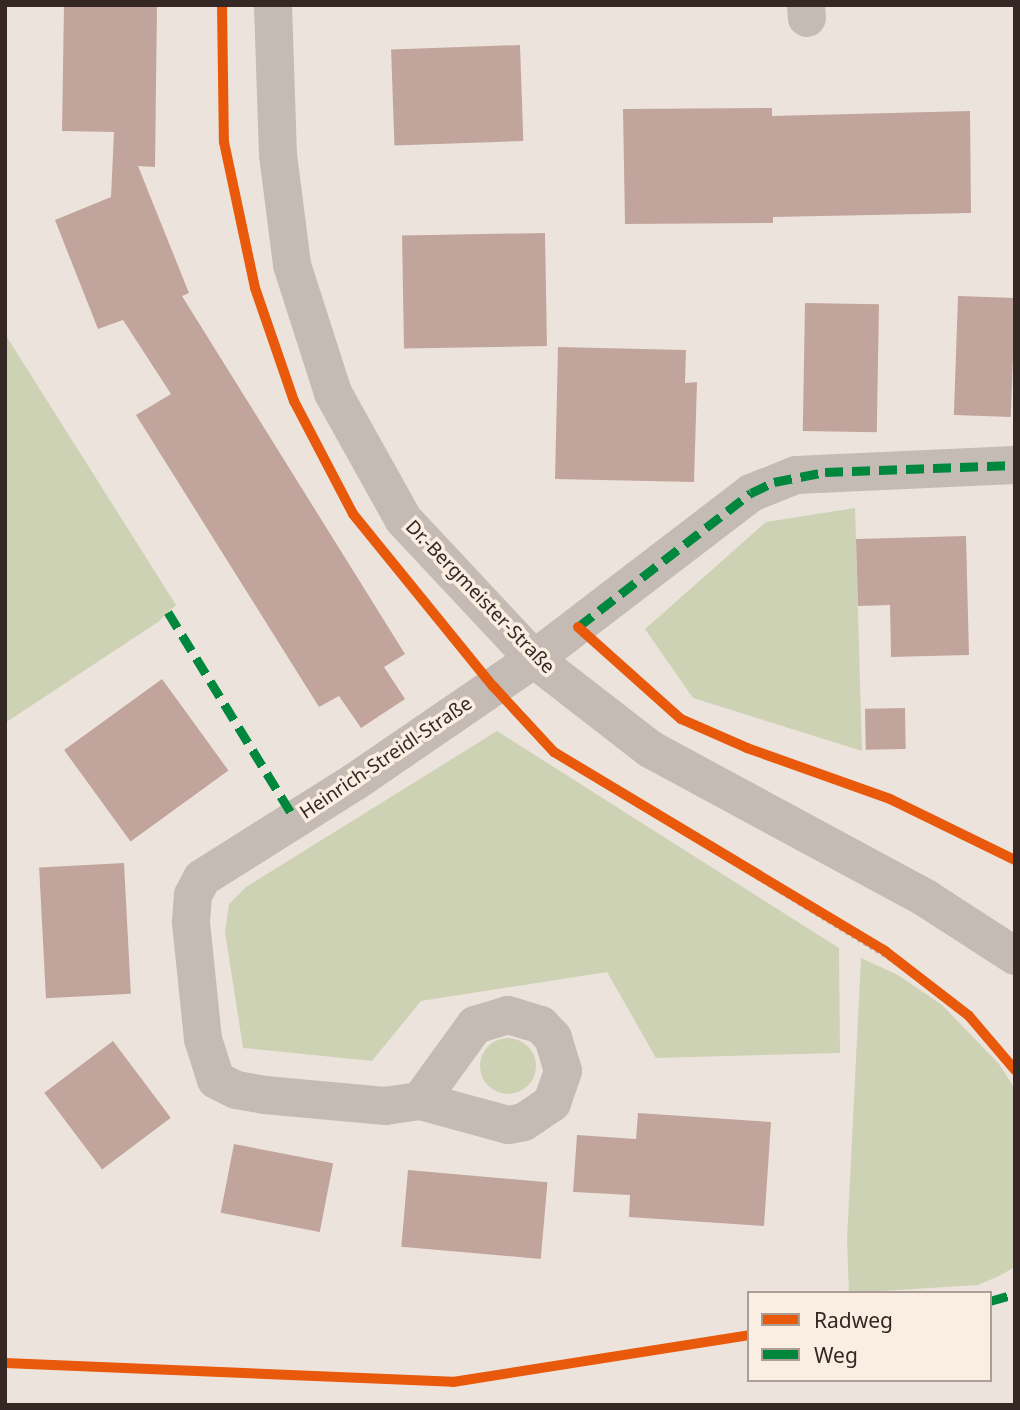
<!DOCTYPE html>
<html>
<head>
<meta charset="utf-8">
<style>
	body { margin:0 }
	#map { position:relative; width:1020px; height:1410px; overflow:hidden; background:#ece4dc; font-family:"Noto Sans",sans-serif }
	div>[style] { position:absolute }
	[style*='--x'] { left:calc(var(--x)*1px); top:calc(var(--y)*1px); width:calc(var(--w)*1px); rotate:calc(var(--a)*1deg) }
	.green>* { inset:0; background:#ced2b4 }
	.round { border-radius:50% }
	.building>* { inset:0; background:#c1a59c; transform-origin:0 0 }
	.path>* { height:4.5px; margin-top:-2.25px; transform-origin:0; background:repeating-linear-gradient(90deg,#bdb4ae 0 3.5px,transparent 0 7px) }
	.minor>* { height:38px; margin:-19px; padding:0 19px; transform-origin:19px; border-radius:19px; background:#c4bbb5 }
	.quiet>* { height:9px; margin-top:-4.5px; transform-origin:0; background:repeating-linear-gradient(90deg,#00873e 0 18px,transparent 0 27px) }
	.cycleway>* { height:10px; margin:-5px; padding:0 5px; transform-origin:5px; border-radius:5px; background:#e8590c }
	span { translate:-50% -50%; white-space:nowrap; text-align:center; line-height:1.15; -webkit-text-stroke:7px #faede1; paint-order:stroke }
	.street-label { font-size:19px; color:#352824 }
	.frame { position:absolute; inset:0; border:7px solid #352824; pointer-events:none }
	.legend { position:absolute; left:747px; top:1291px; width:245px; height:91px; box-sizing:border-box; background:#faede1; border:2px solid #ab9e95; margin:0; padding:9px 12px; list-style:none; font-size:21px; color:#352824 }
	.legend li { display:flex; align-items:center; gap:14px; height:35px }
	.legend b { width:35px; border:2px solid #ab9e95 }
</style>
</head>
<body>
<div id="map">
	<div class="green">
		<i style="clip-path:polygon(5px 334px,176px 605px,158px 622px,5px 723px)"></i>
		<i style="clip-path:polygon(855px 508px,862px 751px,693px 698px,645px 629px,766px 522px)"></i>
		<i style="clip-path:polygon(497px 731px,839px 948px,840px 1053px,656px 1058px,607px 972px,421px 1001px,372px 1061px,243px 1048px,225px 932px,229px 904px,246px 887px)"></i>
		<i style="clip-path:polygon(861px 958px,898px 975px,942px 1005px,999px 1064px,1015px 1089px,1015px 1267px,999px 1276px,978px 1285px,849px 1293px,847px 1240px)"></i>
		<i class="round" style="left:480px;top:1038px;width:56px;height:56px"></i>
	</div>
	<div class="building">
		<i style="clip-path:polygon(64px 5px,157px 5px,155px 167px,138px 166px,189px 293px,182px 296px,405px 654px,384px 667px,405px 699px,361px 728px,339px 696px,319px 707px,136px 415px,171px 394px,123px 320px,98px 329px,55px 220px,111px 197px,114px 132px,62px 131px)"></i>
		<i style="left:520px;top:45px;width:96px;height:129px;rotate:88deg"></i>
		<i style="clip-path:polygon(772px 108px,772px 116px,970px 111px,971px 213px,773px 217px,773px 223px,625px 224px,623px 109px)"></i>
		<i style="left:545px;top:233px;width:113px;height:143px;rotate:89deg"></i>
		<i style="left:958px;top:296px;width:57px;height:119px;rotate:2deg"></i>
		<i style="left:805px;top:303px;width:74px;height:128px;rotate:1deg"></i>
		<i style="clip-path:polygon(558px 347px,686px 350px,685px 383px,697px 382px,694px 482px,555px 479px)"></i>
		<i style="clip-path:polygon(966px 536px,969px 655px,891px 657px,890px 605px,858px 606px,856px 539px)"></i>
		<i style="left:162px;top:679px;width:113px;height:121px;rotate:54deg"></i>
		<i style="left:905px;top:708px;width:41px;height:40px;rotate:89deg"></i>
		<i style="left:124px;top:863px;width:131px;height:85px;rotate:87deg"></i>
		<i style="left:113px;top:1041px;width:96px;height:86px;rotate:53deg"></i>
		<i style="clip-path:polygon(638px 1113px,771px 1122px,764px 1226px,629px 1217px,630px 1195px,573px 1192px,577px 1135px,636px 1139px)"></i>
		<i style="left:234px;top:1144px;width:101px;height:70px;rotate:11deg"></i>
		<i style="left:408px;top:1170px;width:140px;height:77px;rotate:5deg"></i>
	</div>
	<div class="path">
		<i style="--x:222;--y:5;--w:90;--a:90"></i>
		<i style="--x:222;--y:95;--w:77;--a:84.8"></i>
		<i style="--x:525;--y:721;--w:42;--a:46.9"></i>
		<i style="--x:554;--y:752;--w:442;--a:31.5"></i>
		<i style="--x:931;--y:983;--w:50;--a:41"></i>
		<i style="--x:969;--y:1016;--w:71;--a:49.6"></i>
	</div>
	<div class="minor">
		<i style="--x:273;--y:5;--w:150;--a:88.1"></i>
		<i style="--x:278;--y:155;--w:111;--a:82.7"></i>
		<i style="--x:292;--y:265;--w:134;--a:72.2"></i>
		<i style="--x:333;--y:393;--w:144;--a:60.9"></i>
		<i style="--x:403;--y:519;--w:192;--a:46.9"></i>
		<i style="--x:534;--y:659;--w:147;--a:37.8"></i>
		<i style="--x:650;--y:749;--w:315;--a:28.4"></i>
		<i style="--x:927;--y:899;--w:105;--a:32.9"></i>
		<i style="--x:806;--y:5;--w:13;--a:86"></i>
		<i style="--x:508;--y:1015;--w:34;--a:17"></i>
		<i style="--x:541;--y:1025;--w:18;--a:47"></i>
		<i style="--x:553;--y:1038;--w:34;--a:73"></i>
		<i style="--x:563;--y:1071;--w:34;--a:109"></i>
		<i style="--x:552;--y:1103;--w:34;--a:146"></i>
		<i style="--x:524;--y:1122;--w:16;--a:169"></i>
		<i style="--x:508;--y:1125;--w:91;--a:-164.7"></i>
		<i style="--x:420;--y:1101;--w:94;--a:-54.1"></i>
		<i style="--x:475;--y:1025;--w:34;--a:-17"></i>
		<i style="--x:420;--y:1101;--w:35;--a:172"></i>
		<i style="--x:385;--y:1106;--w:121;--a:-174.8"></i>
		<i style="--x:265;--y:1095;--w:29;--a:-170"></i>
		<i style="--x:236;--y:1090;--w:22;--a:-153"></i>
		<i style="--x:216;--y:1080;--w:43;--a:-107.6"></i>
		<i style="--x:203;--y:1039;--w:118;--a:-95.9"></i>
		<i style="--x:191;--y:922;--w:27;--a:-86"></i>
		<i style="--x:193;--y:895;--w:19;--a:-62"></i>
		<i style="--x:202;--y:878;--w:182;--a:-32.2"></i>
		<i style="--x:356;--y:781;--w:216;--a:-34.4"></i>
		<i style="--x:534;--y:659;--w:273;--a:-37.4"></i>
		<i style="--x:751;--y:493;--w:48;--a:-21.8"></i>
		<i style="--x:796;--y:475;--w:219;--a:-2.6"></i>
	</div>
	<div class="quiet">
		<i style="--x:168;--y:612;--w:241;--a:58.5"></i>
		<i style="--x:581;--y:629;--w:4;--a:-146"></i>
		<i style="--x:578;--y:627;--w:219;--a:-37.8"></i>
		<i style="--x:751;--y:493;--w:25;--a:-26"></i>
		<i style="--x:774;--y:482;--w:52;--a:-11.1"></i>
		<i style="--x:825;--y:472;--w:190;--a:-2.1"></i>
		<i style="--x:990;--y:1301;--w:26;--a:-16"></i>
	</div>
	<div class="cycleway">
		<i style="--x:222;--y:5;--w:137;--a:89.2"></i>
		<i style="--x:224;--y:142;--w:149;--a:78"></i>
		<i style="--x:255;--y:288;--w:120;--a:71"></i>
		<i style="--x:294;--y:401;--w:127;--a:62.4"></i>
		<i style="--x:353;--y:514;--w:222;--a:50.9"></i>
		<i style="--x:493;--y:686;--w:90;--a:47.3"></i>
		<i style="--x:554;--y:752;--w:386;--a:31"></i>
		<i style="--x:885;--y:951;--w:106;--a:37.7"></i>
		<i style="--x:969;--y:1016;--w:71;--a:49.6"></i>
		<i style="--x:578;--y:627;--w:138;--a:41.8"></i>
		<i style="--x:681;--y:719;--w:72;--a:23.7"></i>
		<i style="--x:747;--y:748;--w:152;--a:19.6"></i>
		<i style="--x:890;--y:799;--w:139;--a:26"></i>
		<i style="--x:5;--y:1363;--w:448;--a:2.4"></i>
		<i style="--x:453;--y:1382;--w:300;--a:-9"></i>
	</div>
	<div class="street-label">
		<span style="left:480px;top:597px;rotate:46deg">Dr.-Bergmeister-Straße</span>
		<span style="left:386px;top:758px;rotate:-34deg">Heinrich-Streidl-Straße</span>
	</div>
	<div class="frame"></div>
	<ul class="legend">
	<li><b style="height:9px;background:#e8590c"></b>Radweg</li>
	<li><b style="height:9px;background:#00873e"></b>Weg</li>
	</ul>
</div>
</body>
</html>
